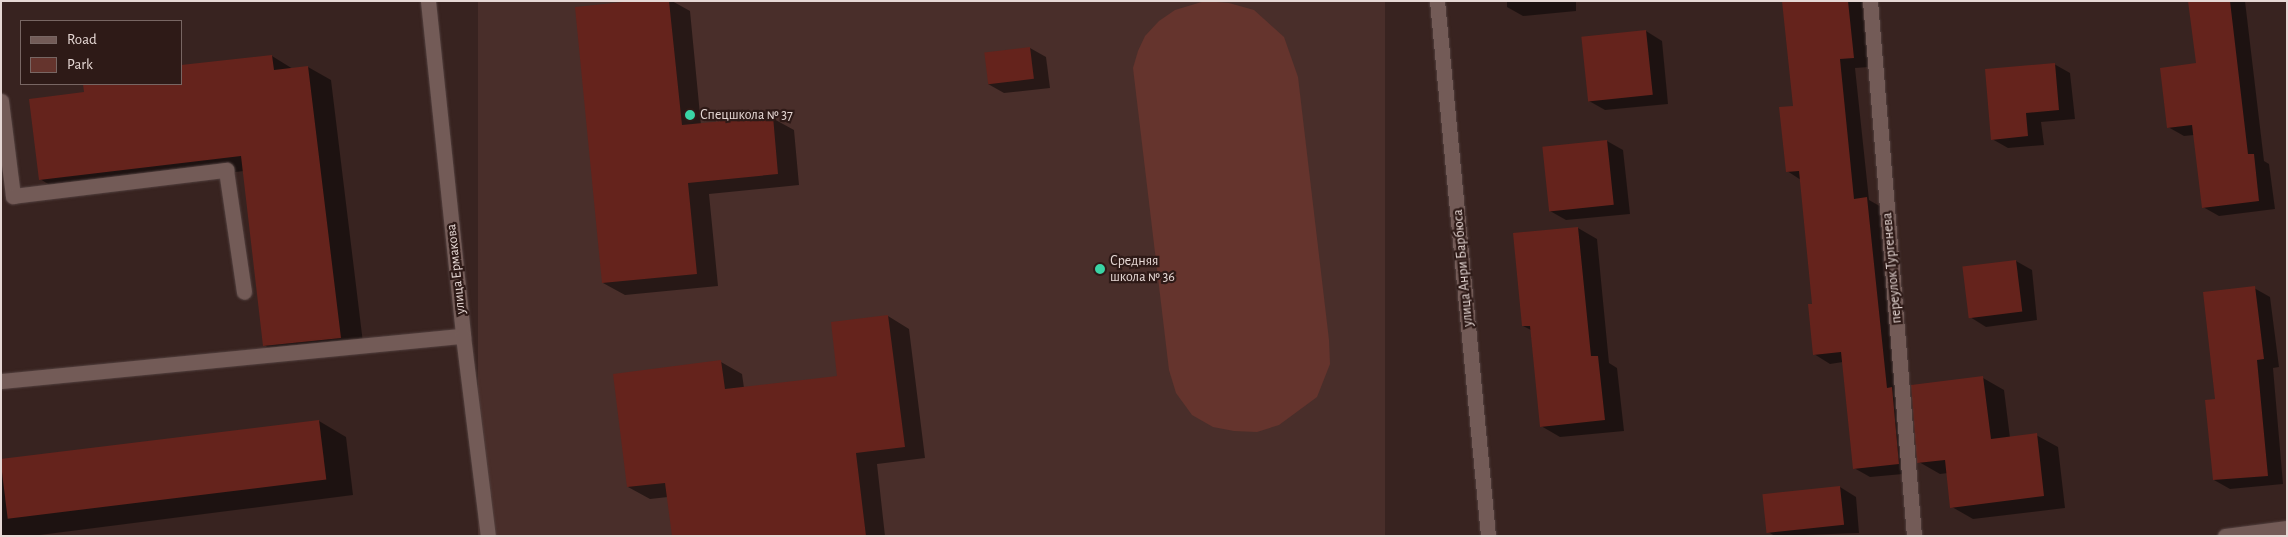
<!DOCTYPE html>
<html>
<head>
<meta charset="utf-8">
<style>
	body { margin:0 }
	#map { position:relative; width:2288px; height:537px; overflow:hidden; background:#382320; font-family:"Alegreya Sans",sans-serif }
	div>[style] { position:absolute }
	[style*='--x'] { left:calc(var(--x)*1px); top:calc(var(--y)*1px); width:calc(var(--w)*1px); rotate:calc(var(--a)*1deg) }
	.built>* { inset:0; background:#492e2a; transform-origin:0 0 }
	.green>* { inset:0; background:#65342d }
	.shadow>* { inset:0; background:#0007 }
	.building>* { inset:0; background:#65231c; transform-origin:0 0 }
	.roads { filter:drop-shadow(0 0 1px #53413f) drop-shadow(0 0 1px #53413f) }
	.lane>* { height:15px; margin:-7.5px; padding:0 7.5px; transform-origin:7.5px; border-radius:7.5px; background:#735b57 }
	.street>* { height:15px; margin:-7.5px; padding:0 7.5px; transform-origin:7.5px; border-radius:7.5px; background:#735b57 }
	.secondary>* { height:15px; margin:-7.5px; padding:0 7.5px; transform-origin:7.5px; border-radius:7.5px; background:#735b57 }
	.dots>* { width:14px; height:14px; translate:-50% -50%; box-sizing:border-box; border:2px solid #2e1a17; border-radius:50% }
	span { translate:-50% -50%; white-space:nowrap; text-align:center; line-height:1.15; -webkit-text-stroke:4.5px #2e1a17; paint-order:stroke }
	.poi-label { font-size:14px; color:#e6d8d5 }
	.left { translate:0 -50%; text-align:left }
	.street-label { font-size:14px; color:#e6d8d5 }
	.frame { position:absolute; inset:0; border:2px solid #e6d8d5; pointer-events:none }
	.legend { position:absolute; left:20px; top:20px; width:162px; height:65px; box-sizing:border-box; background:#2e1a17; border:1px solid #786663; margin:0; padding:6px 9px; list-style:none; font-size:15px; color:#e6d8d5 }
	.legend li { display:flex; align-items:center; gap:10px; height:25px }
	.legend b { width:25px; border:1px solid #786663 }
</style>
</head>
<body>
<div id="map">
	<div class="built">
		<i style="left:478px;top:1px;width:907px;height:538px"></i>
	</div>
	<div class="green">
		<i style="clip-path:polygon(1205px 1px,1229px 3px,1254px 10px,1284px 37px,1298px 77px,1329px 340px,1330px 364px,1317px 397px,1279px 425px,1257px 432px,1234px 431px,1213px 427px,1192px 415px,1176px 393px,1169px 370px,1133px 68px,1138px 51px,1145px 36px,1159px 21px,1175px 10px)"></i>
	</div>
	<div class="shadow">
		<i style="clip-path:polygon(647px 1px,672px 1px,690px 11px,701px 125px,772px 118px,794px 130px,799px 185px,709px 194px,718px 286px,625px 295px,603px 283px)"></i>
		<i style="clip-path:polygon(1507px 1px,1576px 1px,1576px 11px,1523px 16px,1507px 7px)"></i>
		<i style="clip-path:polygon(1784px 1px,1862px 1px,1869px 67px,1855px 68px,1869px 200px,1883px 208px,1914px 473px,1870px 477px,1854px 468px,1843px 362px,1830px 364px,1814px 354px,1814px 305px,1801px 180px,1787px 171px,1794px 107px)"></i>
		<i style="clip-path:polygon(2189px 1px,2245px 1px,2264px 161px,2269px 164px,2275px 209px,2219px 216px,2203px 207px,2194px 135px,2184px 136px,2168px 127px,2197px 65px)"></i>
		<i style="clip-path:polygon(1646px 31px,1662px 41px,1668px 104px,1605px 110px,1589px 101px,1583px 38px)"></i>
		<i style="clip-path:polygon(1030px 48px,1046px 57px,1050px 88px,1004px 93px,988px 84px)"></i>
		<i style="clip-path:polygon(272px 56px,293px 69px,308px 67px,331px 80px,364px 351px,288px 359px,264px 345px,244px 171px,63px 193px,40px 179px,85px 93px,84px 84px,181px 84px)"></i>
		<i style="clip-path:polygon(2054px 64px,2070px 73px,2075px 119px,2041px 122px,2044px 145px,2008px 148px,1992px 139px)"></i>
		<i style="clip-path:polygon(1607px 141px,1623px 150px,1630px 214px,1566px 220px,1550px 211px)"></i>
		<i style="clip-path:polygon(1578px 228px,1597px 239px,1609px 363px,1617px 368px,1624px 431px,1560px 437px,1541px 426px,1531px 330px,1523px 326px)"></i>
		<i style="clip-path:polygon(2016px 261px,2032px 270px,2037px 320px,1986px 327px,1970px 317px)"></i>
		<i style="clip-path:polygon(2254px 288px,2270px 297px,2279px 367px,2273px 368px,2283px 484px,2230px 489px,2214px 480px,2216px 400px)"></i>
		<i style="clip-path:polygon(888px 316px,909px 329px,925px 458px,877px 464px,885px 536px,673px 536px,668px 497px,650px 499px,628px 487px,721px 362px,742px 374px,744px 388px,839px 377px)"></i>
		<i style="clip-path:polygon(1983px 378px,2004px 390px,2010px 438px,2036px 435px,2058px 447px,2065px 508px,1973px 519px,1952px 507px,1948px 473px,1940px 474px,1919px 462px)"></i>
		<i style="clip-path:polygon(319px 421px,346px 437px,353px 495px,32px 536px,1px 536px,1px 461px)"></i>
		<i style="clip-path:polygon(1840px 487px,1856px 497px,1859px 533px,1775px 536px,1768px 532px)"></i>
	</div>
	<div class="building">
		<i style="clip-path:polygon(633px 1px,669px 1px,682px 125px,773px 116px,778px 174px,688px 183px,697px 274px,602px 283px,575px 7px)"></i>
		<i style="clip-path:polygon(1782px 1px,1848px 1px,1854px 58px,1840px 59px,1854px 199px,1867px 197px,1887px 388px,1892px 387px,1899px 464px,1853px 469px,1841px 352px,1813px 355px,1808px 304px,1812px 304px,1799px 171px,1786px 172px,1779px 107px,1793px 106px)"></i>
		<i style="clip-path:polygon(2188px 1px,2230px 1px,2248px 154px,2254px 154px,2259px 201px,2202px 208px,2192px 125px,2167px 128px,2160px 68px,2196px 63px)"></i>
		<i style="left:1646px;top:30px;width:65px;height:65px;rotate:84deg"></i>
		<i style="left:1030px;top:47px;width:32px;height:46px;rotate:83deg"></i>
		<i style="clip-path:polygon(272px 55px,274px 70px,308px 66px,341px 338px,263px 346px,241px 156px,39px 180px,29px 99px,84px 92px,83px 84px,181px 84px,181px 65px)"></i>
		<i style="clip-path:polygon(2055px 63px,2059px 110px,2026px 113px,2028px 136px,1991px 140px,1985px 69px)"></i>
		<i style="left:1607px;top:140px;width:65px;height:65px;rotate:84deg"></i>
		<i style="clip-path:polygon(1578px 227px,1591px 356px,1598px 356px,1605px 420px,1540px 427px,1530px 326px,1522px 326px,1513px 233px)"></i>
		<i style="left:2016px;top:260px;width:52px;height:54px;rotate:83deg"></i>
		<i style="clip-path:polygon(2255px 286px,2264px 359px,2257px 360px,2268px 476px,2213px 480px,2205px 400px,2215px 399px,2203px 292px)"></i>
		<i style="clip-path:polygon(888px 315px,905px 447px,856px 453px,866px 536px,672px 536px,665px 483px,627px 487px,613px 374px,721px 360px,725px 389px,837px 376px,831px 322px)"></i>
		<i style="clip-path:polygon(1983px 376px,1991px 439px,2037px 433px,2044px 496px,1950px 508px,1945px 460px,1917px 463px,1911px 385px)"></i>
		<i style="left:319px;top:420px;width:60px;height:321px;rotate:83deg"></i>
		<i style="left:1840px;top:486px;width:39px;height:78px;rotate:84deg"></i>
	</div>
	<div class="roads">
		<div class="lane">
			<i style="--x:1;--y:101;--w:96;--a:82.8"></i>
			<i style="--x:13;--y:196;--w:215;--a:-7"></i>
			<i style="--x:226;--y:170;--w:123;--a:81.6"></i>
			<i style="--x:1;--y:381;--w:464;--a:-5.6"></i>
		</div>
		<div class="street">
			<i style="--x:1870;--y:1;--w:537;--a:85.3"></i>
		</div>
		<div class="secondary">
			<i style="--x:428;--y:1;--w:337;--a:84"></i>
			<i style="--x:463;--y:336;--w:202;--a:82.9"></i>
			<i style="--x:1437;--y:1;--w:537;--a:84.55"></i>
			<i style="--x:2225;--y:536;--w:63;--a:-7.4"></i>
		</div>
	</div>
	<div class="dots">
		<i style="left:690px;top:115px;background:#3ad4a5"></i>
		<i style="left:1100px;top:269px;background:#3ad4a5"></i>
	</div>
	<div class="poi-label">
		<span class="left" style="left:700px;top:115px">Спецшкола № 37</span>
		<span class="left" style="left:1110px;top:269px">Средняя<br>школа № 36</span>
	</div>
	<div class="street-label">
		<span style="left:1463px;top:268px;rotate:-95deg">улица Анри Барбюса</span>
		<span style="left:1892px;top:268px;rotate:-95deg">переулок Тургенева</span>
		<span style="left:456px;top:269px;rotate:-96deg">улица Ермакова</span>
	</div>
	<div class="frame"></div>
	<ul class="legend">
	<li><b style="height:6px;background:#735b57"></b>Road</li>
	<li><b style="height:14px;background:#65342d"></b>Park</li>
	</ul>
</div>
</body>
</html>
